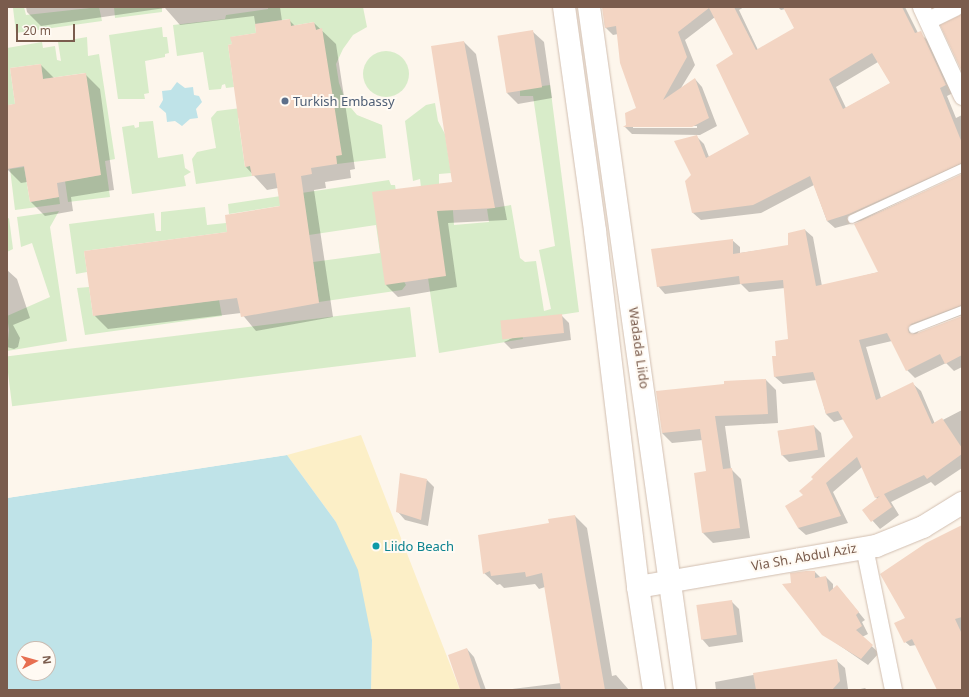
<!DOCTYPE html>
<html>
<head>
<meta charset="utf-8">
<style>
	body { margin:0 }
	#map { position:relative; width:969px; height:697px; overflow:hidden; background:#fdf6ec; font-family:"Noto Sans",sans-serif }
	div>[style] { position:absolute }
	[style*='--x'] { left:calc(var(--x)*1px); top:calc(var(--y)*1px); width:calc(var(--w)*1px); rotate:calc(var(--a)*1deg) }
	.green>* { inset:0; background:#d8ecc9; transform-origin:0 0 }
	.round { border-radius:50% }
	.sand>* { inset:0; background:#fcefc7 }
	.water>* { inset:0; background:#bfe3e8 }
	.pier>* { inset:0; background:#fdf6ec }
	.shadow>* { inset:0; background:#0003 }
	.building>* { inset:0; background:#f3d5c3; transform-origin:0 0 }
	.roads { filter:drop-shadow(0 0 1px #d1beb0) drop-shadow(0 0 1px #d1beb0) }
	.lane>* { height:8px; margin:-4px; padding:0 4px; transform-origin:4px; border-radius:4px; background:#fff }
	.street>* { height:17px; margin:-8.5px; padding:0 8.5px; transform-origin:8.5px; border-radius:8.5px; background:#fff }
	.secondary>* { height:22px; margin:-11px; padding:0 11px; transform-origin:11px; border-radius:11px; background:#fff }
	.dots>* { width:11px; height:11px; translate:-50% -50%; box-sizing:border-box; border:2px solid #fffaf3; border-radius:50% }
	span { translate:-50% -50%; white-space:nowrap; text-align:center; line-height:1.15; -webkit-text-stroke:4px #fffaf3; paint-order:stroke }
	.service-label { font-size:13px; color:#4e5e75 }
	.left { translate:0 -50%; text-align:left }
	.street-label { font-size:13px; color:#7a5c4d }
	.culture-label { font-size:13px; color:#0d838f }
	.frame { position:absolute; inset:0; border:8px solid #7a5c4d; pointer-events:none }
	.north { position:absolute; left:16px; top:641px; width:40px; height:40px; box-sizing:border-box; background:#fffaf3; border:1px solid #cabbb1; border-radius:50%; rotate:84deg; font-size:11px; font-weight:700; line-height:16px; text-align:center; color:#7a5c4d }
	.north::after { content:''; display:block; margin:auto; width:14px; height:18px; background:#e76f51; clip-path:polygon(50% 0,100% 100%,50% 72%,0 100%) }
	.scale { position:absolute; left:16px; top:24px; width:59px; height:18px; box-sizing:border-box; border:2px solid #7a5c4d; border-top:0; padding-left:5px; font-size:12px; line-height:14px; white-space:nowrap; color:#7a5c4d; -webkit-text-stroke:3px #fffaf3; paint-order:stroke }
</style>
</head>
<body>
<div id="map">
	<div class="green">
		<i style="clip-path:polygon(24px 7px,26px 15px,99px 7px,102px 21px,16px 33px,13px 8px)"></i>
		<i style="clip-path:polygon(114px 7px,162px 7px,162px 12px,115px 18px)"></i>
		<i style="clip-path:polygon(268px 7px,363px 7px,367px 27px,353px 35px,343px 49px,336px 64px,339px 83px,346px 102px,357px 115px,382px 125px,386px 158px,337px 164px,322px 29px,316px 30px,314px 22px,291px 26px,289px 19px,255px 24px,256px 33px,231px 37px,232px 44px,228px 45px,234px 87px,226px 88px,225px 84px,222px 85px,221px 89px,209px 90px,203px 52px,177px 56px,173px 25px,225px 19px,226px 15px,268px 9px)"></i>
		<i style="clip-path:polygon(162px 27px,163px 37px,167px 37px,169px 53px,165px 54px,165px 57px,145px 61px,149px 93px,144px 94px,145px 99px,118px 99px,109px 35px)"></i>
		<i style="clip-path:polygon(87px 37px,88px 56px,99px 54px,115px 159px,105px 161px,110px 197px,68px 202px,65px 181px,100px 175px,85px 73px,43px 79px,41px 64px,10px 68px,15px 104px,8px 105px,7px 48px,42px 42px,43px 48px,55px 46px,57px 60px,61px 61px,58px 42px)"></i>
		<i class="round" style="left:363px;top:51px;width:46px;height:46px"></i>
		<i style="clip-path:polygon(550px 85px,579px 312px,520px 321px,523px 339px,439px 353px,428px 278px,421px 187px,420px 179px,413px 181px,405px 121px,426px 105px,435px 103px,438px 121px,445px 134px,451px 173px,439px 174px,439px 184px,451px 183px,454px 225px,489px 222px,487px 209px,511px 205px,520px 258px,525px 262px,536px 261px,544px 311px,551px 309px,539px 250px,555px 246px,533px 96px,520px 96px,520px 89px)"></i>
		<i style="clip-path:polygon(241px 108px,242px 117px,238px 118px,245px 167px,250px 166px,252px 176px,196px 184px,192px 159px,197px 152px,216px 148px,211px 118px,217px 111px)"></i>
		<i style="clip-path:polygon(153px 121px,158px 158px,183px 154px,185px 168px,191px 172px,184px 176px,186px 186px,132px 194px,122px 127px,134px 125px,135px 128px,139px 127px,139px 122px)"></i>
		<i style="clip-path:polygon(24px 167px,30px 202px,59px 197px,60px 204px,15px 210px,10px 169px)"></i>
		<i style="clip-path:polygon(389px 180px,391px 185px,395px 185px,409px 277px,402px 278px,406px 285px,402px 290px,319px 302px,313px 262px,380px 253px,376px 225px,309px 235px,304px 202px,229px 214px,228px 204px)"></i>
		<i style="clip-path:polygon(205px 207px,207px 225px,226px 223px,227px 232px,84px 251px,87px 272px,76px 274px,69px 224px,154px 213px,156px 231px,161px 231px,161px 212px)"></i>
		<i style="clip-path:polygon(59px 211px,50px 227px,67px 341px,7px 351px,9px 330px,7px 316px,50px 297px,32px 243px,21px 247px,17px 217px)"></i>
		<i style="clip-path:polygon(9px 218px,13px 249px,7px 252px,7px 219px)"></i>
		<i style="clip-path:polygon(89px 287px,93px 316px,219px 300px,222px 316px,85px 335px,77px 288px)"></i>
		<i style="left:410px;top:307px;width:50px;height:407px;rotate:83deg"></i>
	</div>
	<div class="sand">
		<i style="clip-path:polygon(361px 435px,460px 690px,371px 690px,372px 640px,336px 522px,287px 455px)"></i>
	</div>
	<div class="water">
		<i style="clip-path:polygon(177px 82px,185px 88px,193px 87px,194px 95px,199px 96px,202px 102px,196px 109px,198px 118px,190px 119px,182px 126px,175px 121px,167px 122px,166px 113px,159px 107px,163px 100px,162px 91px,171px 90px)"></i>
		<i style="clip-path:polygon(evenodd,287px 455px,336px 522px,358px 570px,372px 640px,371px 690px,7px 690px,7px 498px,287px 455px,24px 649px,48px 649px,48px 673px,24px 673px,24px 649px)"></i>
	</div>
	<div class="pier">
		<i style="clip-path:polygon(287px 454px,287px 455px,7px 498px,7px 496px)"></i>
	</div>
	<div class="shadow">
		<i style="clip-path:polygon(26px 7px,280px 7px,282px 21px,289px 20px,295px 26px,314px 23px,336px 44px,355px 169px,350px 170px,351px 178px,325px 182px,326px 188px,314px 190px,333px 317px,256px 331px,241px 313px,108px 329px,94px 315px,228px 233px,281px 207px,278px 188px,267px 190px,246px 167px,257px 34px,254px 16px,180px 25px,165px 8px,41px 26px,27px 12px)"></i>
		<i style="clip-path:polygon(evenodd,603px 7px,744px 7px,739px 10px,758px 50px,796px 28px,785px 9px,781px 10px,778px 7px,905px 7px,918px 33px,928px 40px,953px 93px,947px 96px,956px 118px,962px 115px,962px 171px,866px 218px,962px 175px,962px 315px,919px 331px,917px 334px,962px 317px,962px 367px,954px 371px,946px 363px,915px 378px,907px 370px,892px 341px,866px 347px,881px 398px,913px 384px,921px 391px,935px 424px,962px 410px,962px 468px,935px 486px,931px 482px,891px 502px,899px 515px,880px 529px,863px 510px,877px 499px,862px 467px,833px 492px,848px 523px,806px 535px,798px 528px,804px 495px,814px 479px,854px 437px,844px 419px,834px 422px,826px 414px,817px 380px,783px 384px,775px 377px,778px 356px,789px 339px,785px 288px,749px 292px,741px 284px,665px 294px,658px 286px,732px 240px,740px 247px,740px 253px,789px 246px,805px 230px,813px 237px,822px 286px,879px 272px,861px 221px,835px 228px,827px 221px,814px 185px,761px 213px,701px 220px,693px 213px,692px 175px,696px 136px,704px 144px,709px 157px,750px 135px,735px 55px,715px 17px,685px 40px,695px 65px,681px 88px,695px 79px,702px 87px,717px 126px,700px 135px,632px 134px,625px 127px,637px 108px,618px 34px,613px 35px,605px 27px,603px 7px,878px 62px,891px 83px,846px 108px,836px 87px,878px 62px,603px 7px,633px 126px,697px 126px,697px 128px,633px 128px,633px 126px)"></i>
		<i style="clip-path:polygon(532px 31px,544px 42px,552px 98px,518px 104px,507px 93px)"></i>
		<i style="clip-path:polygon(464px 42px,476px 54px,507px 220px,448px 223px,457px 287px,398px 297px,386px 285px,373px 193px,453px 183px)"></i>
		<i style="clip-path:polygon(41px 65px,54px 78px,85px 74px,100px 89px,114px 190px,71px 197px,73px 211px,45px 216px,31px 202px,27px 182px,21px 183px,7px 169px,7px 106px,16px 104px)"></i>
		<i style="clip-path:polygon(7px 270px,17px 279px,30px 318px,13px 325px,20px 338px,18px 347px,14px 349px,7px 347px)"></i>
		<i style="clip-path:polygon(561px 315px,569px 323px,571px 340px,511px 349px,504px 342px)"></i>
		<i style="clip-path:polygon(766px 380px,776px 390px,778px 423px,725px 426px,731px 469px,741px 479px,750px 538px,713px 543px,703px 533px,707px 472px,703px 440px,672px 443px,662px 433px,725px 385px,725px 382px)"></i>
		<i style="clip-path:polygon(814px 426px,821px 433px,825px 457px,789px 462px,782px 455px,778px 431px)"></i>
		<i style="clip-path:polygon(427px 480px,434px 487px,428px 526px,405px 520px,398px 512px)"></i>
		<i style="clip-path:polygon(575px 516px,587px 528px,612px 676px,616px 675px,629px 690px,503px 690px,561px 683px,545px 587px,539px 589px,535px 584px,504px 588px,500px 584px,497px 585px,484px 573px,550px 524px)"></i>
		<i style="clip-path:polygon(962px 525px,962px 690px,939px 690px,916px 645px,910px 646px,903px 640px,907px 619px)"></i>
		<i style="clip-path:polygon(815px 572px,821px 578px,826px 577px,833px 584px,833px 590px,837px 586px,865px 620px,862px 622px,868px 634px,862px 637px,879px 653px,868px 665px,823px 634px,792px 583px,791px 574px)"></i>
		<i style="clip-path:polygon(731px 601px,739px 609px,743px 642px,709px 647px,702px 639px)"></i>
		<i style="clip-path:polygon(467px 649px,474px 657px,486px 690px,461px 690px)"></i>
		<i style="clip-path:polygon(836px 660px,845px 668px,848px 689px,716px 690px,715px 682px)"></i>
		<i style="clip-path:polygon(865px 688px,867px 690px,856px 690px)"></i>
	</div>
	<div class="building">
		<i style="clip-path:polygon(evenodd,602px 7px,734px 7px,756px 50px,794px 28px,783px 7px,902px 7px,915px 33px,921px 31px,946px 85px,940px 88px,962px 143px,962px 163px,849px 214px,827px 221px,810px 176px,753px 205px,692px 213px,685px 181px,691px 175px,674px 141px,697px 135px,706px 158px,749px 134px,716px 65px,733px 54px,709px 8px,678px 32px,687px 57px,663px 100px,695px 78px,709px 118px,692px 127px,623px 127px,626px 125px,625px 113px,636px 108px,620px 63px,616px 26px,605px 28px,602px 7px,872px 53px,890px 83px,843px 109px,829px 79px,872px 53px)"></i>
		<i style="clip-path:polygon(962px 14px,962px 72px,940px 25px)"></i>
		<i style="clip-path:polygon(290px 19px,291px 26px,314px 22px,316px 30px,322px 28px,342px 155px,336px 156px,337px 164px,311px 168px,312px 174px,301px 176px,319px 303px,241px 317px,237px 298px,93px 316px,84px 251px,227px 232px,225px 215px,280px 206px,275px 173px,252px 176px,250px 166px,245px 167px,228px 45px,232px 44px,230px 37px,256px 33px,255px 24px)"></i>
		<i style="left:533px;top:30px;width:58px;height:36px;rotate:81deg"></i>
		<i style="clip-path:polygon(464px 41px,495px 208px,437px 211px,446px 276px,385px 285px,372px 192px,452px 182px,431px 46px)"></i>
		<i style="clip-path:polygon(41px 64px,43px 79px,86px 73px,101px 175px,57px 183px,59px 197px,30px 202px,24px 166px,7px 169px,7px 105px,15px 104px,10px 68px)"></i>
		<i style="clip-path:polygon(962px 174px,962px 305px,911px 324px,908px 329px,909px 333px,915px 334px,962px 316px,962px 355px,945px 364px,940px 354px,906px 371px,887px 333px,859px 340px,876px 400px,913px 382px,932px 424px,942px 418px,962px 448px,962px 454px,927px 479px,924px 475px,884px 494px,892px 507px,871px 522px,862px 510px,880px 496px,875px 498px,857px 457px,826px 483px,841px 516px,798px 528px,785px 506px,803px 495px,799px 491px,813px 479px,811px 477px,853px 437px,838px 411px,826px 414px,813px 372px,774px 377px,772px 356px,776px 356px,775px 341px,788px 339px,783px 280px,740px 284px,739px 276px,657px 287px,651px 249px,733px 239px,733px 254px,788px 245px,788px 233px,805px 229px,816px 286px,878px 272px,854px 224px)"></i>
		<i style="left:562px;top:314px;width:19px;height:62px;rotate:84deg"></i>
		<i style="clip-path:polygon(766px 379px,768px 414px,715px 416px,723px 469px,732px 468px,740px 528px,702px 533px,694px 473px,706px 471px,700px 429px,662px 433px,656px 391px,724px 384px,724px 381px)"></i>
		<i style="left:814px;top:425px;width:25px;height:37px;rotate:81deg"></i>
		<i style="clip-path:polygon(400px 473px,427px 479px,421px 520px,396px 512px)"></i>
		<i style="clip-path:polygon(575px 515px,585px 575px,605px 690px,561px 690px,542px 573px,526px 577px,525px 572px,491px 576px,490px 571px,483px 574px,478px 535px,549px 523px,548px 519px)"></i>
		<i style="clip-path:polygon(962px 525px,962px 617px,955px 619px,962px 634px,962px 690px,937px 690px,912px 639px,904px 643px,894px 623px,905px 618px,880px 574px,926px 543px)"></i>
		<i style="clip-path:polygon(806px 571px,815px 571px,815px 578px,826px 576px,829px 592px,837px 585px,859px 612px,856px 615px,862px 626px,856px 630px,873px 645px,861px 659px,822px 635px,782px 584px,791px 583px,790px 573px)"></i>
		<i style="left:732px;top:600px;width:35px;height:36px;rotate:82deg"></i>
		<i style="clip-path:polygon(467px 648px,481px 690px,460px 690px,448px 655px)"></i>
		<i style="clip-path:polygon(837px 659px,840px 681px,832px 690px,756px 690px,753px 673px)"></i>
	</div>
	<div class="roads">
		<div class="lane">
			<i style="--x:852;--y:219;--w:121;--a:-24.9"></i>
			<i style="--x:913;--y:329;--w:53;--a:-21.2"></i>
		</div>
		<div class="street">
			<i style="--x:921;--y:7;--w:98;--a:65.3"></i>
			<i style="--x:928;--y:20;--w:30;--a:-26"></i>
			<i style="--x:864;--y:547;--w:146;--a:78.5"></i>
		</div>
		<div class="secondary">
			<i style="--x:564;--y:7;--w:226;--a:82.1"></i>
			<i style="--x:595;--y:231;--w:359;--a:83.1"></i>
			<i style="--x:638;--y:587;--w:104;--a:81.2"></i>
			<i style="--x:589;--y:7;--w:690;--a:82"></i>
			<i style="--x:638;--y:587;--w:242;--a:-9.8"></i>
			<i style="--x:876;--y:546;--w:51;--a:-22"></i>
			<i style="--x:923;--y:527;--w:46;--a:-31.6"></i>
		</div>
	</div>
	<div class="dots">
		<i style="left:285px;top:101px;background:#5c6f8a"></i>
		<i style="left:376px;top:546px;background:#0f9aa8"></i>
	</div>
	<div class="service-label">
		<span class="left" style="left:293px;top:101px">Turkish Embassy</span>
	</div>
	<div class="street-label">
		<span style="left:639px;top:348px;rotate:82deg">Wadada Liido</span>
		<span style="left:804px;top:557px;rotate:-10deg">Via Sh. Abdul Aziz</span>
	</div>
	<div class="culture-label">
		<span class="left" style="left:384px;top:546px">Liido Beach</span>
	</div>
	<div class="frame"></div>
	<div class="north">N</div>
	<div class="scale">20 m</div>
</div>
</body>
</html>
